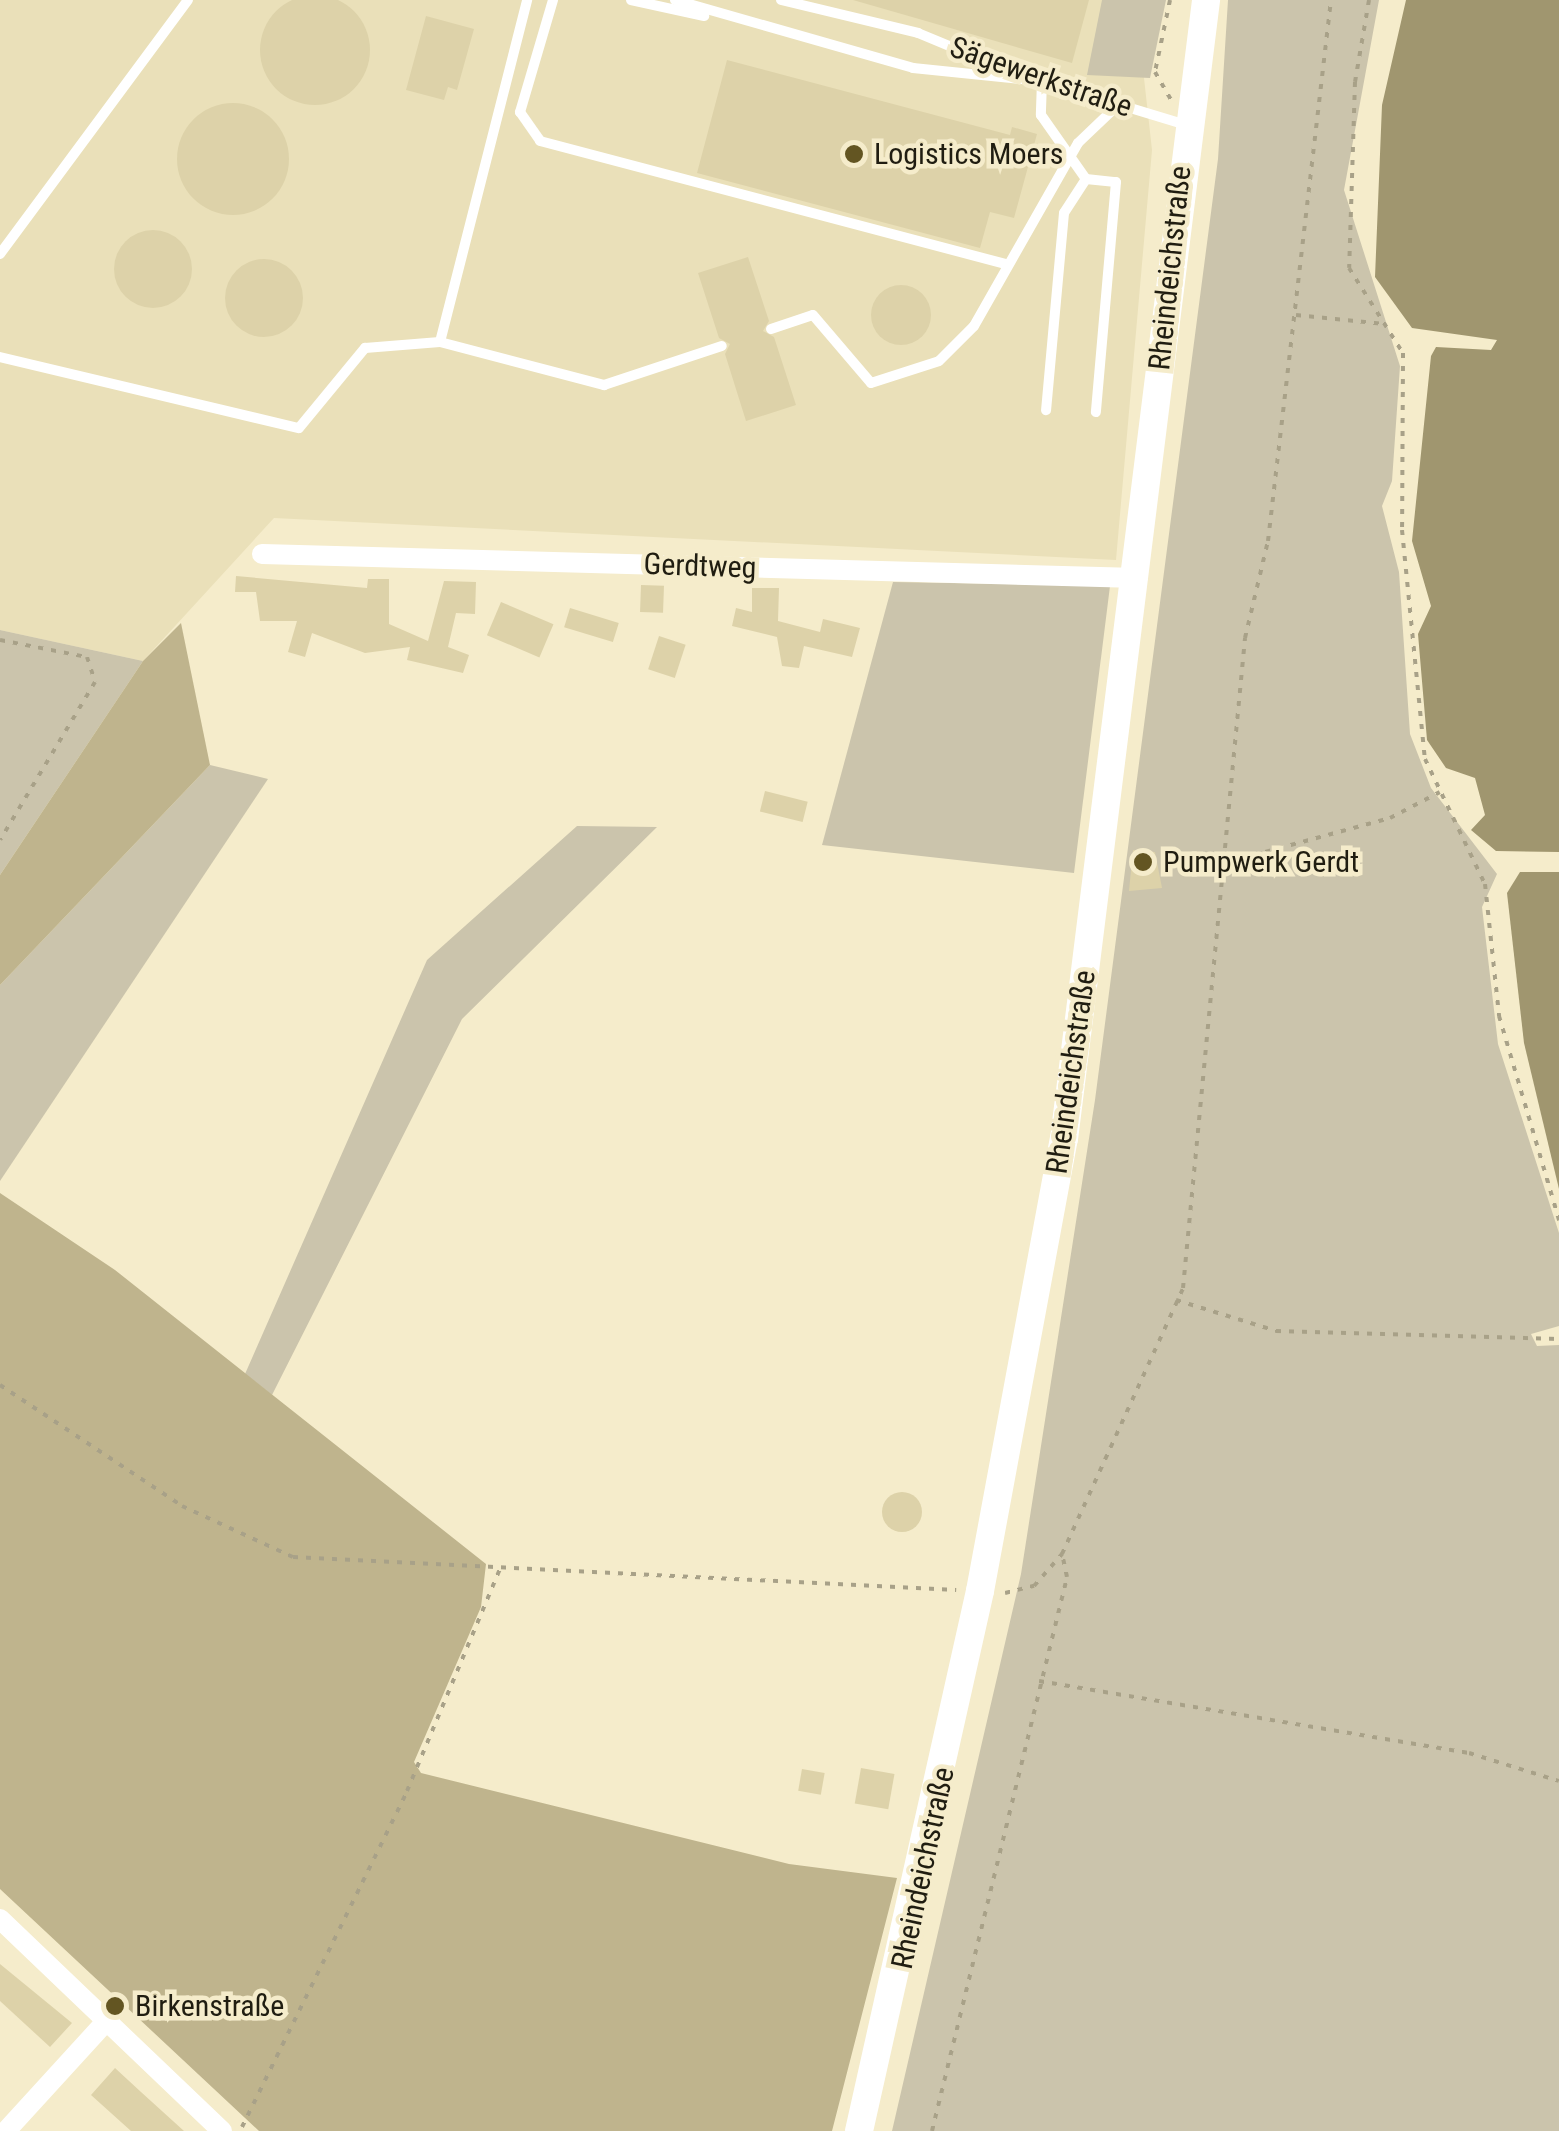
<!DOCTYPE html>
<html>
<head>
<meta charset="utf-8">
<style>
	body { margin:0 }
	#map { position:relative; width:1559px; height:2131px; overflow:hidden; background:#f5eccb; font-family:"Roboto Condensed",sans-serif }
	div>[style] { position:absolute }
	[style*='--x'] { left:calc(var(--x)*1px); top:calc(var(--y)*1px); width:calc(var(--w)*1px); rotate:calc(var(--a)*1deg) }
	.built>* { inset:0; background:#eae0b9 }
	.green>* { inset:0; background:#cbc4ac }
	.forest>* { inset:0; background:#bfb48d }
	.water>* { inset:0; background:#a0966f }
	.building>* { inset:0; background:#ddd2a9; transform-origin:0 0 }
	.round { border-radius:50% }
	.path>* { height:4px; margin-top:-2px; transform-origin:0; background:repeating-linear-gradient(90deg,#a8a188 0 5px,transparent 0 13px) }
	.service>* { height:10px; margin:-5px; padding:0 5px; transform-origin:5px; border-radius:5px; background:#fff }
	.minor>* { height:20px; margin:-10px; padding:0 10px; transform-origin:10px; border-radius:10px; background:#fff }
	.secondary>* { height:28px; margin:-14px; padding:0 14px; transform-origin:14px; border-radius:14px; background:#fff }
	.dots>* { width:28px; height:28px; translate:-50% -50%; box-sizing:border-box; border:5px solid #f5eccb; border-radius:50% }
	span { translate:-50% -50%; white-space:nowrap; text-align:center; line-height:1.15; -webkit-text-stroke:9px #f5eccb; paint-order:stroke }
	.street-label { font-size:30px; color:#201d11 }
	.poi-label { font-size:30px; color:#201d11 }
	.left { translate:0 -50%; text-align:left }
</style>
</head>
<body>
<div id="map">
	<div class="built">
		<i style="clip-path:polygon(0 0,1158px 0,1143px 69px,1152px 150px,1116px 560px,274px 518px,143px 661px,0 630px)"></i>
	</div>
	<div class="green">
		<i style="clip-path:polygon(1102px 0,1166px 0,1150px 78px,1087px 75px)"></i>
		<i style="clip-path:polygon(1228px 0,1379px 0,1344px 190px,1400px 366px,1392px 481px,1382px 506px,1399px 572px,1410px 734px,1431px 788px,1497px 874px,1482px 907px,1498px 1044px,1559px 1233px,1559px 1326px,1531px 1334px,1537px 1346px,1559px 1345px,1559px 2131px,892px 2131px,1021px 1574px,1095px 1100px,1218px 159px)"></i>
		<i style="clip-path:polygon(893px 582px,1110px 586px,1074px 873px,822px 845px)"></i>
		<i style="clip-path:polygon(0 630px,143px 661px,0 875px)"></i>
		<i style="clip-path:polygon(210px 765px,268px 779px,0 1181px,0 985px)"></i>
		<i style="clip-path:polygon(577px 826px,657px 827px,462px 1019px,272px 1395px,245px 1374px,427px 960px)"></i>
	</div>
	<div class="forest">
		<i style="clip-path:polygon(181px 623px,210px 765px,0 985px,0 875px,143px 661px)"></i>
		<i style="clip-path:polygon(0 1193px,115px 1270px,486px 1564px,481px 1607px,414px 1762px,421px 1773px,789px 1864px,897px 1878px,832px 2131px,259px 2131px,0 1889px)"></i>
	</div>
	<div class="water">
		<i style="clip-path:polygon(1406px 0,1559px 0,1559px 852px,1496px 851px,1471px 830px,1485px 815px,1475px 778px,1446px 768px,1427px 740px,1418px 634px,1431px 606px,1412px 541px,1431px 356px,1436px 347px,1491px 350px,1497px 340px,1412px 328px,1375px 277px,1382px 105px)"></i>
		<i style="clip-path:polygon(1520px 872px,1559px 872px,1559px 1189px,1524px 1043px,1507px 893px)"></i>
	</div>
	<div class="building">
		<i class="round" style="left:260px;top:-5px;width:110px;height:110px"></i>
		<i style="clip-path:polygon(853px 0,1089px 0,1072px 63px)"></i>
		<i style="clip-path:polygon(426px 16px,474px 29px,457px 90px,448px 87px,444px 100px,406px 90px)"></i>
		<i style="clip-path:polygon(727px 60px,1010px 135px,1012px 127px,1037px 134px,1014px 218px,990px 212px,980px 248px,697px 173px)"></i>
		<i class="round" style="left:177px;top:103px;width:112px;height:112px"></i>
		<i class="round" style="left:114px;top:230px;width:78px;height:78px"></i>
		<i style="clip-path:polygon(748px 257px,769px 321px,763px 331px,774px 337px,796px 405px,746px 421px,725px 354px,730px 344px,719px 338px,698px 273px)"></i>
		<i class="round" style="left:225px;top:259px;width:78px;height:78px"></i>
		<i class="round" style="left:871px;top:285px;width:60px;height:60px"></i>
		<i style="clip-path:polygon(236px 576px,367px 588px,368px 579px,389px 579px,389px 624px,428px 641px,444px 581px,476px 582px,475px 614px,456px 613px,448px 647px,469px 655px,463px 673px,407px 660px,410px 647px,365px 653px,312px 633px,305px 657px,288px 652px,297px 621px,260px 621px,256px 592px,235px 592px)"></i>
		<i style="left:641px;top:585px;width:23px;height:27px;rotate:2deg"></i>
		<i style="clip-path:polygon(752px 588px,779px 588px,778px 621px,820px 632px,823px 619px,860px 628px,852px 657px,804px 646px,799px 668px,782px 666px,777px 637px,732px 626px,736px 608px,752px 612px)"></i>
		<i style="left:501px;top:602px;width:57px;height:36px;rotate:23deg"></i>
		<i style="left:570px;top:608px;width:51px;height:20px;rotate:17deg"></i>
		<i style="left:659px;top:636px;width:28px;height:35px;rotate:18deg"></i>
		<i style="left:765px;top:791px;width:44px;height:21px;rotate:14deg"></i>
		<i style="clip-path:polygon(1133px 850px,1155px 852px,1162px 888px,1129px 891px)"></i>
		<i class="round" style="left:882px;top:1492px;width:40px;height:40px"></i>
		<i style="left:861px;top:1768px;width:34px;height:36px;rotate:10deg"></i>
		<i style="left:802px;top:1769px;width:23px;height:22px;rotate:10deg"></i>
		<i style="clip-path:polygon(0 1964px,72px 2023px,50px 2047px,0 2001px)"></i>
		<i style="clip-path:polygon(115px 2068px,141px 2092px,184px 2131px,131px 2131px,91px 2095px)"></i>
	</div>
	<div class="path">
		<i style="--x:1170;--y:0;--w:74;--a:101.8"></i>
		<i style="--x:1155;--y:72;--w:32;--a:60"></i>
		<i style="--x:1369;--y:0;--w:83;--a:99.7"></i>
		<i style="--x:1355;--y:82;--w:186;--a:91.8"></i>
		<i style="--x:1349;--y:268;--w:101;--a:57.6"></i>
		<i style="--x:1403;--y:353;--w:177;--a:90.3"></i>
		<i style="--x:1402;--y:530;--w:230;--a:84.3"></i>
		<i style="--x:1425;--y:759;--w:139;--a:64.4"></i>
		<i style="--x:1485;--y:884;--w:133;--a:83.9"></i>
		<i style="--x:1499;--y:1016;--w:213;--a:73.6"></i>
		<i style="--x:1296;--y:315;--w:89;--a:5.8"></i>
		<i style="--x:0;--y:640;--w:89;--a:11.1"></i>
		<i style="--x:87;--y:657;--w:26;--a:72"></i>
		<i style="--x:95;--y:682;--w:184;--a:121"></i>
		<i style="--x:1228;--y:862;--w:168;--a:-15.2"></i>
		<i style="--x:1390;--y:818;--w:56;--a:-27.5"></i>
		<i style="--x:1176;--y:1300;--w:105;--a:17.2"></i>
		<i style="--x:1276;--y:1331;--w:283;--a:1.6"></i>
		<i style="--x:0;--y:1385;--w:219;--a:33.6"></i>
		<i style="--x:182;--y:1506;--w:122;--a:24.7"></i>
		<i style="--x:293;--y:1557;--w:664;--a:2.85"></i>
		<i style="--x:1005;--y:1593;--w:30;--a:-14"></i>
		<i style="--x:1034;--y:1586;--w:43;--a:-48.8"></i>
		<i style="--x:1062;--y:1554;--w:292;--a:-65.5"></i>
		<i style="--x:1183;--y:1288;--w:653;--a:-84.55"></i>
		<i style="--x:1245;--y:638;--w:100;--a:-76.7"></i>
		<i style="--x:1268;--y:541;--w:545;--a:-83.36"></i>
		<i style="--x:1039;--y:1681;--w:436;--a:9.5"></i>
		<i style="--x:1469;--y:1753;--w:94;--a:17.3"></i>
		<i style="--x:242;--y:2127;--w:374;--a:-63.8"></i>
		<i style="--x:407;--y:1791;--w:241;--a:-67.3"></i>
		<i style="--x:932;--y:2131;--w:570;--a:-76.3"></i>
		<i style="--x:1067;--y:1577;--w:24;--a:-102"></i>
	</div>
	<div class="service">
		<i style="--x:553;--y:0;--w:117;--a:106.4"></i>
		<i style="--x:520;--y:112;--w:35;--a:55"></i>
		<i style="--x:540;--y:141;--w:484;--a:14.8"></i>
		<i style="--x:631;--y:0;--w:75;--a:12.4"></i>
		<i style="--x:675;--y:0;--w:248;--a:15.9"></i>
		<i style="--x:913;--y:68;--w:130;--a:5.8"></i>
		<i style="--x:1042;--y:81;--w:34;--a:92"></i>
		<i style="--x:1041;--y:115;--w:78;--a:54.9"></i>
		<i style="--x:1086;--y:179;--w:40;--a:122.9"></i>
		<i style="--x:1064;--y:213;--w:198;--a:95.2"></i>
		<i style="--x:781;--y:0;--w:141;--a:13.5"></i>
		<i style="--x:918;--y:33;--w:102;--a:22.5"></i>
		<i style="--x:1038;--y:80;--w:155;--a:16.9"></i>
		<i style="--x:1086;--y:179;--w:30;--a:6"></i>
		<i style="--x:1116;--y:182;--w:231;--a:95"></i>
		<i style="--x:0;--y:254;--w:316;--a:-53.5"></i>
		<i style="--x:771;--y:329;--w:44;--a:-18.4"></i>
		<i style="--x:813;--y:315;--w:89;--a:49.5"></i>
		<i style="--x:871;--y:383;--w:71;--a:-17.9"></i>
		<i style="--x:939;--y:361;--w:49;--a:-45"></i>
		<i style="--x:974;--y:326;--w:210;--a:-60.4"></i>
		<i style="--x:1078;--y:143;--w:57;--a:-43.6"></i>
		<i style="--x:440;--y:342;--w:353;--a:-75.7"></i>
		<i style="--x:0;--y:357;--w:307;--a:13.4"></i>
		<i style="--x:299;--y:428;--w:104;--a:-50.5"></i>
		<i style="--x:365;--y:348;--w:75;--a:-4.6"></i>
		<i style="--x:440;--y:342;--w:170;--a:14.7"></i>
		<i style="--x:604;--y:385;--w:124;--a:-18.3"></i>
	</div>
	<div class="minor">
		<i style="--x:262;--y:554;--w:876;--a:1.57"></i>
		<i style="--x:0;--y:1919;--w:307;--a:43.7"></i>
		<i style="--x:6;--y:2131;--w:154;--a:-47.6"></i>
	</div>
	<div class="secondary">
		<i style="--x:859;--y:2131;--w:553;--a:-77.37"></i>
		<i style="--x:980;--y:1591;--w:460;--a:-79.5"></i>
		<i style="--x:1064;--y:1139;--w:1148;--a:-82.89"></i>
	</div>
	<div class="dots">
		<i style="left:854px;top:154px;background:#635522"></i>
		<i style="left:1143px;top:862px;background:#635522"></i>
		<i style="left:115px;top:2006px;background:#635522"></i>
	</div>
	<div class="street-label">
		<span style="left:1041px;top:77px;rotate:19deg">Sägewerkstraße</span>
		<span style="left:1170px;top:268px;rotate:-84deg">Rheindeichstraße</span>
		<span style="left:700px;top:566px;rotate:2deg">Gerdtweg</span>
		<span style="left:1071px;top:1072px;rotate:-82deg">Rheindeichstraße</span>
		<span style="left:923px;top:1868px;rotate:-78deg">Rheindeichstraße</span>
	</div>
	<div class="poi-label">
		<span class="left" style="left:874px;top:154px">Logistics Moers</span>
		<span class="left" style="left:1163px;top:862px">Pumpwerk Gerdt</span>
		<span class="left" style="left:135px;top:2006px">Birkenstraße</span>
	</div>
</div>
</body>
</html>
